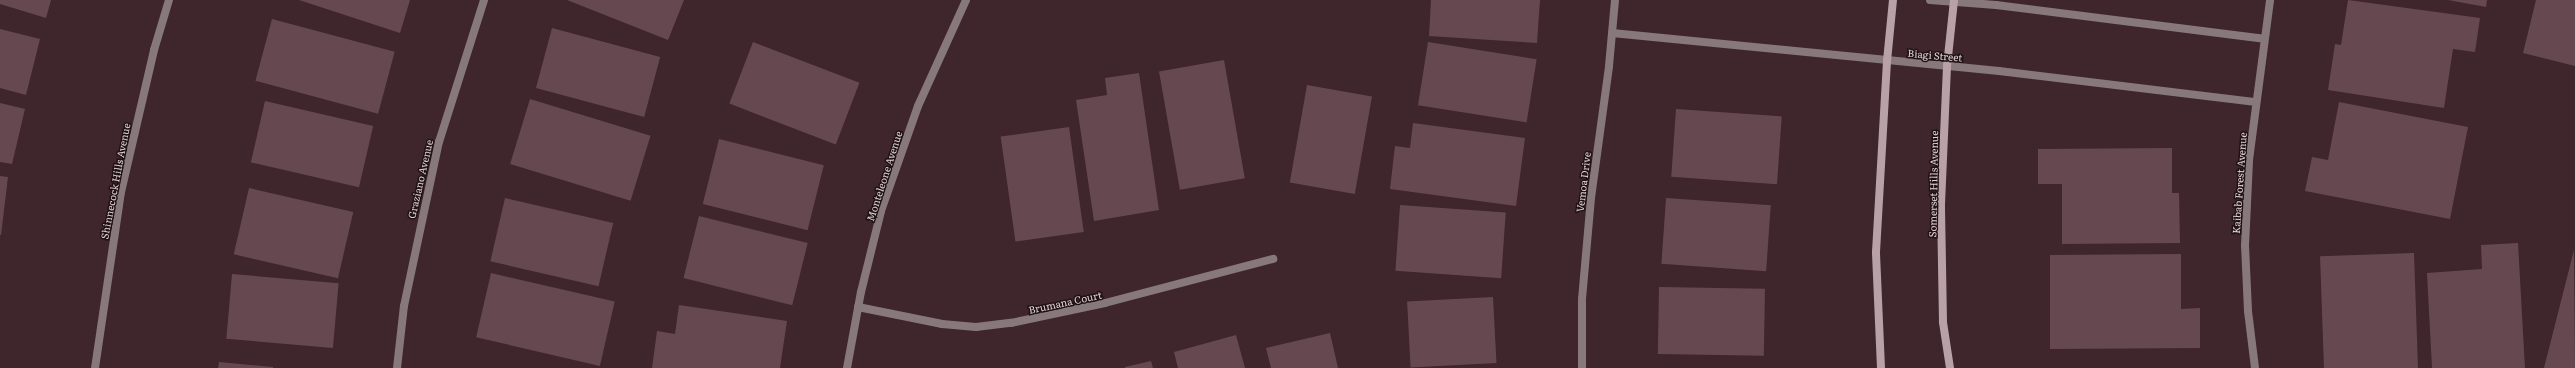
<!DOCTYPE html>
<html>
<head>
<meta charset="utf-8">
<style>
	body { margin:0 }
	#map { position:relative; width:2575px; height:368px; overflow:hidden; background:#3f252c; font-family:Literata,serif }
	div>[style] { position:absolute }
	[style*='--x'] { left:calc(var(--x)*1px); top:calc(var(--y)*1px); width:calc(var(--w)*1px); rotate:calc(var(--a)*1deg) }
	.building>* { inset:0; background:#664950; transform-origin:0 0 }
	.minor>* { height:8px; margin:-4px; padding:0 4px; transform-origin:4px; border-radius:4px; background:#87787b }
	.tertiary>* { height:8px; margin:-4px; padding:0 4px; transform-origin:4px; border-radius:4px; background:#87787b }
	.secondary>* { height:8px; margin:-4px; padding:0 4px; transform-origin:4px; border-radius:4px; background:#b9a2a7 }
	span { translate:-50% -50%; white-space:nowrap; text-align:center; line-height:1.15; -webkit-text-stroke:3px #1e1215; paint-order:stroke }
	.street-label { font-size:10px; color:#e4d2d6 }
</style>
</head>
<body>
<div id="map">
	<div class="building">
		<i style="clip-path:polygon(0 0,51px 0,46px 18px,0 4px)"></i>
		<i style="clip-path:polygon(299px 0,410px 0,400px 33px)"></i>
		<i style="clip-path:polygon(567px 0,684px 0,668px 40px)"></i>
		<i style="clip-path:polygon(1431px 0,1540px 0,1537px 43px,1429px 36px)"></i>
		<i style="clip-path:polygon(2348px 0,2480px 18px,2475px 52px,2453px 49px,2444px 108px,2328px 90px,2335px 44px,2341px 45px)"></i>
		<i style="clip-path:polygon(2448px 0,2487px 0,2486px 7px)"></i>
		<i style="clip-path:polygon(2536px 0,2575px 0,2575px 66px,2523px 53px)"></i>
		<i style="left:272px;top:19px;width:127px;height:64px;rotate:15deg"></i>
		<i style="left:552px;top:28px;width:112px;height:62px;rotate:15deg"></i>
		<i style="clip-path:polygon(0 29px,40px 39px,26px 95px,0 88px)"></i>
		<i style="left:753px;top:42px;width:114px;height:66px;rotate:21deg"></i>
		<i style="left:1428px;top:42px;width:110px;height:64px;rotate:9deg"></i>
		<i style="left:1224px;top:60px;width:120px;height:66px;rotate:80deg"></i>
		<i style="clip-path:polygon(1139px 73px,1159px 210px,1094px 221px,1076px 100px,1107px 95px,1105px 78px)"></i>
		<i style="left:1307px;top:85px;width:66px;height:99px;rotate:10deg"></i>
		<i style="left:530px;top:99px;width:126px;height:68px;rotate:17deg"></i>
		<i style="left:265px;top:101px;width:111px;height:63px;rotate:13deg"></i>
		<i style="clip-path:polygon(2339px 102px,2468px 127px,2450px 219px,2305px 191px,2312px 157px,2328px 160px)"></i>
		<i style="clip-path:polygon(0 103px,25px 109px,12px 164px,0 162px)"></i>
		<i style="left:1676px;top:109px;width:106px;height:68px;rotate:4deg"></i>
		<i style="clip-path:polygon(1413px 123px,1525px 138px,1516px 206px,1390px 189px,1395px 146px,1410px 148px)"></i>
		<i style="left:1069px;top:127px;width:106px;height:69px;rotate:82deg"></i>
		<i style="left:719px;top:139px;width:108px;height:67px;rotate:14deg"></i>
		<i style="clip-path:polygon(2172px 148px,2172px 193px,2179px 193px,2180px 243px,2062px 244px,2062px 184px,2038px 184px,2038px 149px)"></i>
		<i style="clip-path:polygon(0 176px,8px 177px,1px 235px,0 235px)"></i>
		<i style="left:249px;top:188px;width:107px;height:68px;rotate:13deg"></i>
		<i style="left:505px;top:198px;width:111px;height:65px;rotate:13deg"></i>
		<i style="left:1666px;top:198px;width:105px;height:66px;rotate:4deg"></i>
		<i style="left:1400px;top:205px;width:106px;height:66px;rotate:4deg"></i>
		<i style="left:699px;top:216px;width:112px;height:64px;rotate:14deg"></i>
		<i style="clip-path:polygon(2518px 243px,2525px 368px,2432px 368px,2427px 273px,2482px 269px,2481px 245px)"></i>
		<i style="clip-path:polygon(2574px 250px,2575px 368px,2544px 368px)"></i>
		<i style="left:2414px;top:253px;width:115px;height:94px;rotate:88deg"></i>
		<i style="clip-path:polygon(2181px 254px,2181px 309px,2200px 308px,2200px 348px,2050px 349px,2050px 255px)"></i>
		<i style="left:491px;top:273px;width:127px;height:66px;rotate:13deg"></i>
		<i style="left:232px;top:274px;width:107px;height:65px;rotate:5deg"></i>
		<i style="left:1659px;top:287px;width:106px;height:67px;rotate:1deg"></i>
		<i style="left:1493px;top:297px;width:66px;height:86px;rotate:87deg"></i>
		<i style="clip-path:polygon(679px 305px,787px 321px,780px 368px,652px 368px,657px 331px,675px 334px)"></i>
		<i style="clip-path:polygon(1330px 333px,1338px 368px,1271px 368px,1266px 348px)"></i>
		<i style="clip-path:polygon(1236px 335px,1245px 368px,1178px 368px,1174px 352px)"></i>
		<i style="clip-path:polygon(1151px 361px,1153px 368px,1125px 368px,1125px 367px)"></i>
		<i style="clip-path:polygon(219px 362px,273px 367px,273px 368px,218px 368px)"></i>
	</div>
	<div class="minor">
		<i style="--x:1930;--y:0;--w:66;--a:4.3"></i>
		<i style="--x:1996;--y:5;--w:270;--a:7.2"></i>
		<i style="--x:1612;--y:33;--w:389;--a:5.6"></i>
		<i style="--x:1999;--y:71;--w:259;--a:6.9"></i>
		<i style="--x:858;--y:307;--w:86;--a:11.4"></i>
		<i style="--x:942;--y:324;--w:34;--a:5"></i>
		<i style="--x:976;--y:327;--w:35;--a:-7"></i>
		<i style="--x:1011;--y:323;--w:96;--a:-12"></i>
		<i style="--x:1105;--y:303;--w:174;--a:-14.7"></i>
		<i style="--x:397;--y:368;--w:62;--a:-83.6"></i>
		<i style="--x:404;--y:306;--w:168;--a:-78"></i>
		<i style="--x:439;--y:142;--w:149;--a:-72.4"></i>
		<i style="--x:847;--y:368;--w:77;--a:-79.6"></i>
		<i style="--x:861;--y:292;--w:83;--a:-76.1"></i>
		<i style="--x:881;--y:211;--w:111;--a:-70.6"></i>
		<i style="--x:918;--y:106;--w:116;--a:-65.6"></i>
		<i style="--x:1582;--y:368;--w:69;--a:-90"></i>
		<i style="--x:1582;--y:299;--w:101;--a:-84.9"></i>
		<i style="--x:1591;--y:198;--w:133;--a:-82.2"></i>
		<i style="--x:1609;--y:66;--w:66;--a:-84.8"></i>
		<i style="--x:2255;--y:368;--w:57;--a:-97"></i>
		<i style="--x:2248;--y:311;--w:65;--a:-92.6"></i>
		<i style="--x:2245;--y:246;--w:86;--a:-87.3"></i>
		<i style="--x:2249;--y:160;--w:161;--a:-82.5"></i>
	</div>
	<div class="tertiary">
		<i style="--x:95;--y:368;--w:178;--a:-81.6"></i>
		<i style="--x:121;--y:192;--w:146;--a:-76.9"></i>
		<i style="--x:154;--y:50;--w:52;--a:-73.3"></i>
	</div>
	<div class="secondary">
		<i style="--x:1881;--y:368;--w:116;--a:-92.5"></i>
		<i style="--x:1876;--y:252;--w:191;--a:-86.7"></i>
		<i style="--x:1887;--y:61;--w:61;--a:-84.4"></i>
		<i style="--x:1950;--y:368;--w:47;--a:-98.7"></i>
		<i style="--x:1943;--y:322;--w:118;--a:-91"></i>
		<i style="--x:1941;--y:204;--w:138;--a:-87.5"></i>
		<i style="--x:1947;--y:66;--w:66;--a:-83.9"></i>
	</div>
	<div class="street-label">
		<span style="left:1935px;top:55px;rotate:5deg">Biagi Street</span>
		<span style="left:884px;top:176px;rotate:-72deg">Monteleone Avenue</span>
		<span style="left:420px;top:179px;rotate:-77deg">Graziano Avenue</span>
		<span style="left:115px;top:181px;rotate:-79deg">Shinnecock Hills Avenue</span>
		<span style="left:1583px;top:182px;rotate:-83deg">Vemoa Drive</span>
		<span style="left:2239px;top:183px;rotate:-86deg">Kaibab Forest Avenue</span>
		<span style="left:1933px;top:184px;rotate:-89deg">Somerset Hills Avenue</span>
		<span style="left:1065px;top:302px;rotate:-12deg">Brumana Court</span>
	</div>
</div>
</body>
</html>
